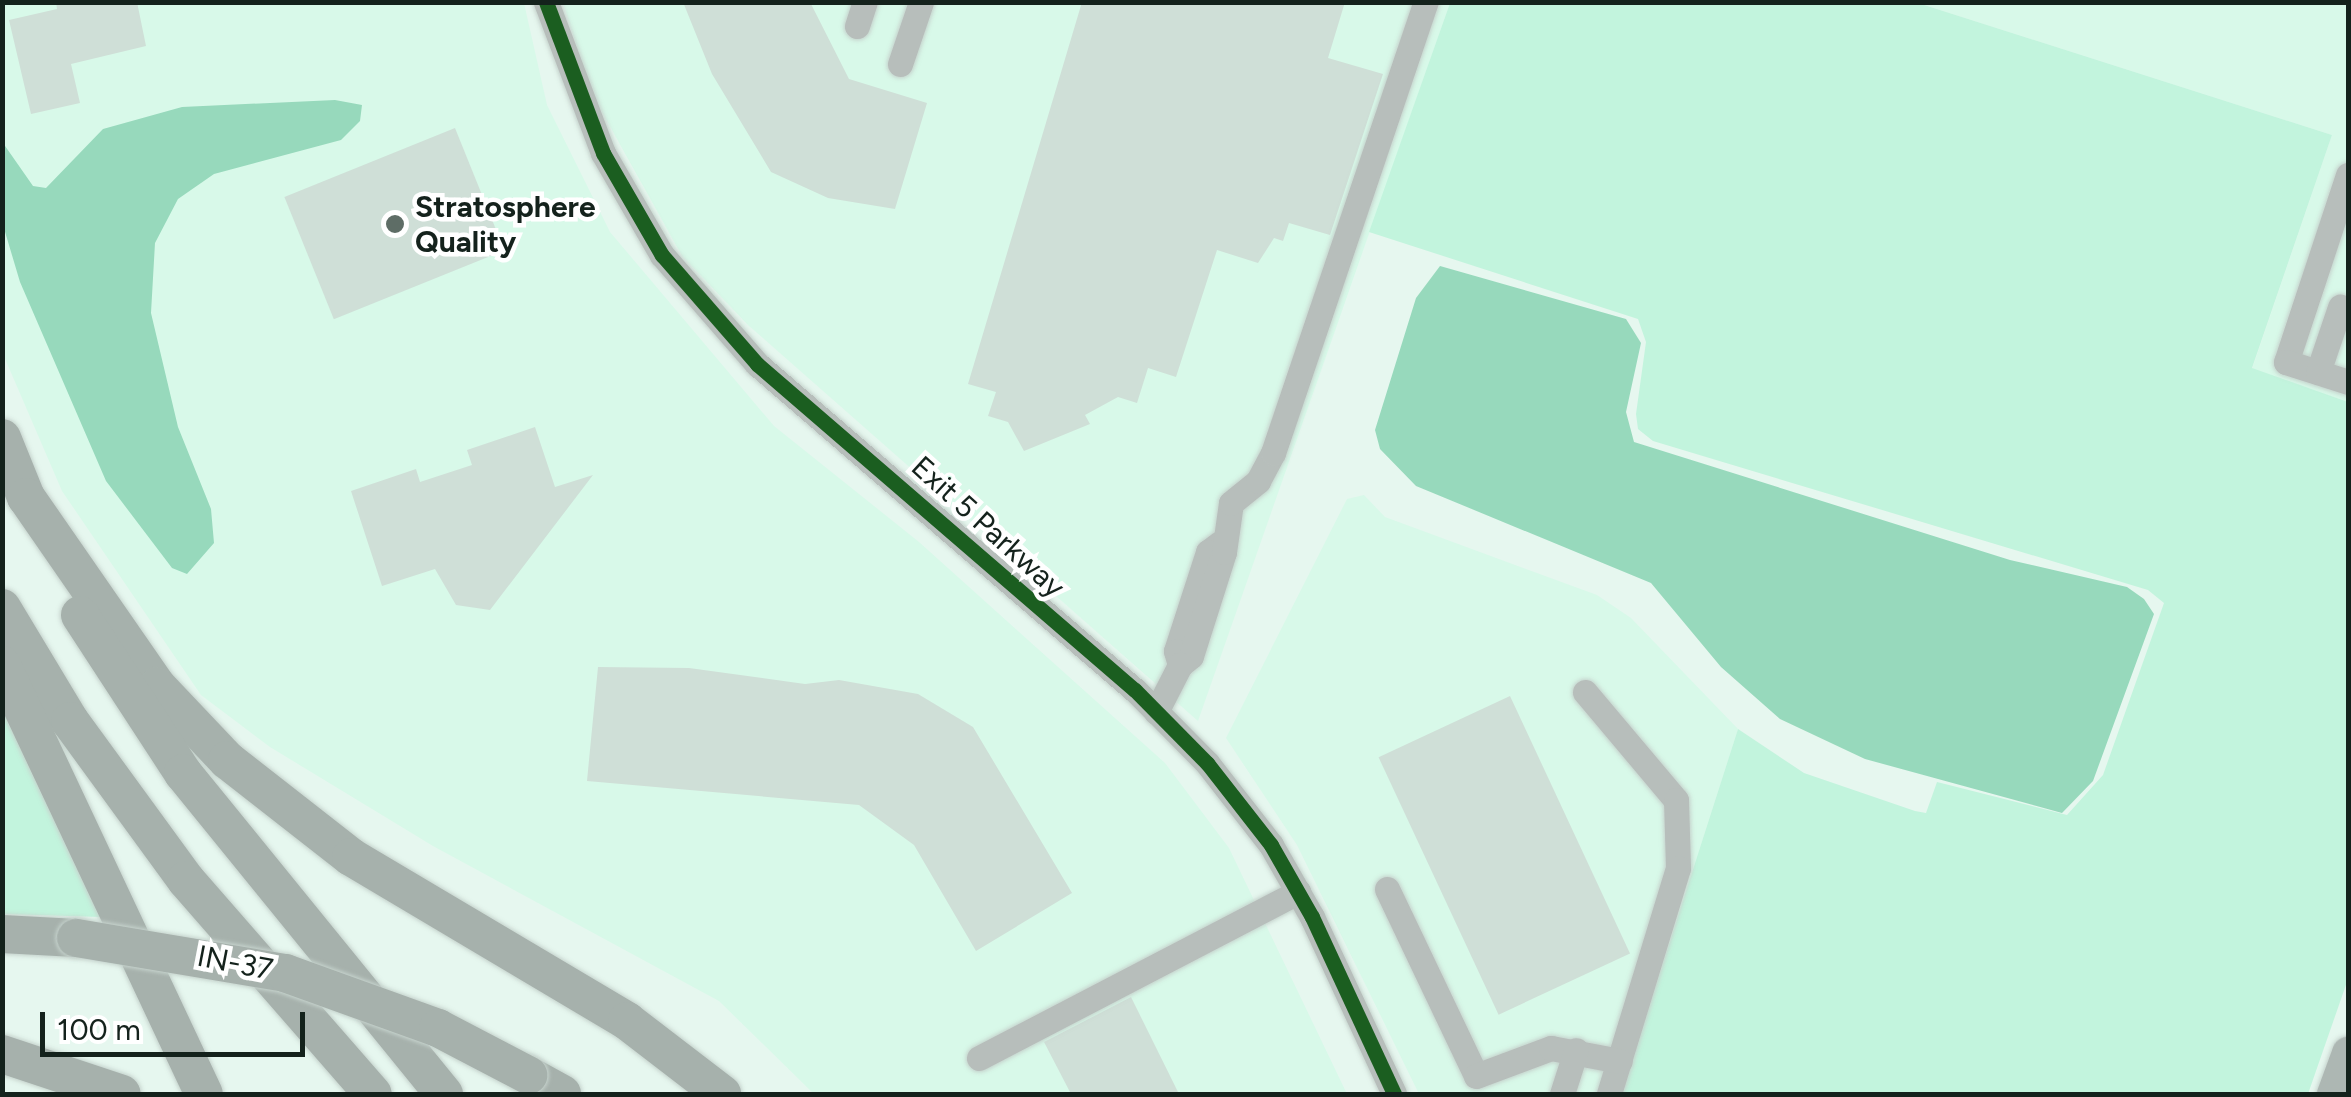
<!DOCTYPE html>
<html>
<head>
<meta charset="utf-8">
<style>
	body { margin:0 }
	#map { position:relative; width:2351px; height:1097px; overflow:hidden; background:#e6f7ef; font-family:Figtree,sans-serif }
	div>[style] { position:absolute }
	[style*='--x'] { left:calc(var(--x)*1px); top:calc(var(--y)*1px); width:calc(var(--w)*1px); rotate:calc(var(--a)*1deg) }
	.built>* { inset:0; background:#d8f9e9 }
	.green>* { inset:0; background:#c2f4dd }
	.water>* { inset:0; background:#97d9bc }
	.building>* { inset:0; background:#cfdfd7; transform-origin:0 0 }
	.roads { filter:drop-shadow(0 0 2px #c6d3cd) drop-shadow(0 0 2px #c6d3cd) }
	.minor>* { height:25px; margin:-12.5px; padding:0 12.5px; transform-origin:12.5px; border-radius:12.5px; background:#b7bebb }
	.major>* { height:32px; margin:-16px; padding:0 16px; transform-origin:16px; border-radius:16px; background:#adb7b3 }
	.highway>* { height:38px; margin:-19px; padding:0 19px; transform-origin:19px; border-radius:19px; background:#a6b1ac }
	.bridges { filter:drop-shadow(0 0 2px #c6d3cd) drop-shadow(0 0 2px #c6d3cd) }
	.highway-bridge>* { height:38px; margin:-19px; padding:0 19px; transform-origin:19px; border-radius:19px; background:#a6b1ac }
	.cycleway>* { height:15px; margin:-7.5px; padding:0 7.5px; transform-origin:7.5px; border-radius:7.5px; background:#1b5e20 }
	.dots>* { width:28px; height:28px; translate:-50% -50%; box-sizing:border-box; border:5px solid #fff; border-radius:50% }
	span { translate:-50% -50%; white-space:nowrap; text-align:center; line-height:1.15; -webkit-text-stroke:9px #fff; paint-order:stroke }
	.poi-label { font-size:30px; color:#14221c; font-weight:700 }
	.left { translate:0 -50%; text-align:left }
	.street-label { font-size:30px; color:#14221c }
	.frame { position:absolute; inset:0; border:5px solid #14221c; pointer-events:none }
	.scale { position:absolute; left:40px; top:1012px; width:265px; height:45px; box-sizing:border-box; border:5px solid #14221c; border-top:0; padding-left:12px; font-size:30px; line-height:35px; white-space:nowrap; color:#14221c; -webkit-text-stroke:8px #fff; paint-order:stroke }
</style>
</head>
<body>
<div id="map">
	<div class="built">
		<i style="clip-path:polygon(2px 3px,524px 3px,547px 105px,610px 232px,774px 426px,919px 542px,1165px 763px,1229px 848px,1347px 1094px,814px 1094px,719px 1001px,433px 846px,270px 747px,201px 695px,62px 491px,3px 354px)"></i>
		<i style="clip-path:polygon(563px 3px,1450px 3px,1198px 721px,748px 325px,682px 256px,592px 94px)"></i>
		<i style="clip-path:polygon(1918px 3px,2348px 3px,2348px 402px,2252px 369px,2332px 135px)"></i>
		<i style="clip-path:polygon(1364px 495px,1385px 517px,1597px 595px,1631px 618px,1738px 729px,1621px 1094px,1419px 1094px,1297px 845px,1226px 738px,1347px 499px)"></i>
	</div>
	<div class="green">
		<i style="clip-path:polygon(1450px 3px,1918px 3px,2332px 135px,2252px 368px,2348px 402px,2348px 979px,2308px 1094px,1621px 1094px,1738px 729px,1804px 773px,1915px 811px,1926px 813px,1937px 782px,2067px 815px,2103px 775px,2164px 603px,2148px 590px,1653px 441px,1638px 429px,1636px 414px,1646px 342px,1638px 319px,1369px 232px)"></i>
		<i style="clip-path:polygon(3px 704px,101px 917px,3px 914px)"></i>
	</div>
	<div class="water">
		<i style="clip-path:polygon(335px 100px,362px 105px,360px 121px,341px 140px,214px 174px,178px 199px,155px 243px,151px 313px,178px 427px,211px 509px,214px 543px,187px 574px,172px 568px,106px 481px,20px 282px,3px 225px,3px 143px,33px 186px,46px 188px,103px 129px,182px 107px)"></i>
		<i style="clip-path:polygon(1440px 266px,1626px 319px,1641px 343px,1626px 412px,1634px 442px,2010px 560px,2127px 587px,2144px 599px,2154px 614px,2093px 781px,2062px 813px,1865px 759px,1780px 719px,1721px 667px,1651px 583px,1416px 486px,1380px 449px,1375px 430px,1416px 298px)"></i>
	</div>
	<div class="building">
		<i style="clip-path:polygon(56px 2px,137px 2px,146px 46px,71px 64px,80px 103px,31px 114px,9px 20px,57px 9px)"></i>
		<i style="clip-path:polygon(683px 2px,810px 2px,849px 79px,927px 103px,895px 209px,828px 198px,771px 172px,712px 74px)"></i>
		<i style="clip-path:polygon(1082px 2px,1345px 2px,1328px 58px,1383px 74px,1330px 235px,1289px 223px,1283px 241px,1274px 238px,1258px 263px,1217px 250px,1176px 377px,1148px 368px,1137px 403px,1118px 397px,1085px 415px,1090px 424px,1024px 451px,1008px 422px,988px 416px,996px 392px,968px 384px)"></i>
		<i style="left:455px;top:128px;width:132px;height:184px;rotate:68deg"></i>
		<i style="clip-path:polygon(535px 427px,555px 487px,593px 475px,490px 610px,456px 605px,435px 569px,382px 586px,351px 491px,416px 469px,420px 482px,472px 465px,467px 450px)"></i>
		<i style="clip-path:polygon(598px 667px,689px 668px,805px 684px,839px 680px,918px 694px,973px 727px,1072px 893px,976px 951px,914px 845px,859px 805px,587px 781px)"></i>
		<i style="left:1510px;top:696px;width:284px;height:145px;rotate:65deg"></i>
		<i style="clip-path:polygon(1131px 997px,1179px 1094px,1071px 1094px,1044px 1042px)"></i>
	</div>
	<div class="roads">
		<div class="minor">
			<i style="--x:546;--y:2;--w:161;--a:69.3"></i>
			<i style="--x:603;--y:153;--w:118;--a:60"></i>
			<i style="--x:662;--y:255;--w:145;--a:48.9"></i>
			<i style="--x:757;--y:364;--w:499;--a:40.8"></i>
			<i style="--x:1135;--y:690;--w:103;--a:45.4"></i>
			<i style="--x:1207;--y:763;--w:104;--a:52"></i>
			<i style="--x:1271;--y:845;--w:83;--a:60.3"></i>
			<i style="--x:1312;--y:917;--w:195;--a:65.1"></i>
			<i style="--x:857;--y:26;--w:25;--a:-72"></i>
			<i style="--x:900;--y:64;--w:65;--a:-71.3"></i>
			<i style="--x:2348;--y:175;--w:197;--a:108.3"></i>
			<i style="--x:2286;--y:362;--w:65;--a:17.9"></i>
			<i style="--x:2318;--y:372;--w:69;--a:-71.3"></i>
			<i style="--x:1220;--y:543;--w:15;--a:143"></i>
			<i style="--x:1208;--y:552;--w:104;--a:107.9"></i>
			<i style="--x:1176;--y:651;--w:15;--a:74"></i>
			<i style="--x:1180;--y:665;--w:14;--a:-39"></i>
			<i style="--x:1191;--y:656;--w:109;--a:-72.4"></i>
			<i style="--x:1224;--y:552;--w:49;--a:-81.9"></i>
			<i style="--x:1231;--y:503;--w:35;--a:-39"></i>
			<i style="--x:1258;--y:481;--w:32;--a:-62"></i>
			<i style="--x:1273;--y:453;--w:476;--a:-71.3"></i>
			<i style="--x:1585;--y:692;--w:141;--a:49.9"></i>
			<i style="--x:1676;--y:800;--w:68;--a:88.3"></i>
			<i style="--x:1678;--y:868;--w:236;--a:107"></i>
			<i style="--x:1156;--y:712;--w:53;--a:-62.9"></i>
			<i style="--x:1387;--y:889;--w:207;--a:64.5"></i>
			<i style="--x:1476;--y:1076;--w:80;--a:-20.5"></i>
			<i style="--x:1551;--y:1048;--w:70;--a:10.7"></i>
			<i style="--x:979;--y:1058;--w:360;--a:-27.5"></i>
			<i style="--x:1562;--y:1094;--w:46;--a:-72.3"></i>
		</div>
		<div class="major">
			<i style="--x:2333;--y:1094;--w:44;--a:-69.9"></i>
		</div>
		<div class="highway">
			<i style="--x:2;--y:438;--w:64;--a:67.9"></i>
			<i style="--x:26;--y:497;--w:230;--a:55.3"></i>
			<i style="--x:157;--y:686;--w:102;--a:46.6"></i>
			<i style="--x:227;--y:760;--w:157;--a:38"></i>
			<i style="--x:351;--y:857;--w:321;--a:30.7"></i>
			<i style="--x:627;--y:1021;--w:120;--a:37.5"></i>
			<i style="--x:2;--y:608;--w:132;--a:59"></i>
			<i style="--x:70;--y:721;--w:197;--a:53.9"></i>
			<i style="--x:186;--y:880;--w:284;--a:48.9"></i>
			<i style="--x:80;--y:615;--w:189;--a:56.9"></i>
			<i style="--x:183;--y:773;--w:414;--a:50.9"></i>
			<i style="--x:2;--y:665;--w:474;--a:64.8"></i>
			<i style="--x:2;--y:934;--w:74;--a:3.1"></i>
			<i style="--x:2;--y:1054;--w:126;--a:18.4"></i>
			<i style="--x:528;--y:1075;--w:39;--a:29"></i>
		</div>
	</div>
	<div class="bridges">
		<div class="highway-bridge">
			<i style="--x:76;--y:938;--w:212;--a:9.5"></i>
			<i style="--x:285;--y:973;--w:163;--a:19.8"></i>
			<i style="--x:438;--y:1028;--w:102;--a:27.6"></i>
		</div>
	</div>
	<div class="cycleway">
		<i style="--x:546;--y:2;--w:161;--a:69.3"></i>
		<i style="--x:603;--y:153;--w:118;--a:60"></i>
		<i style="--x:662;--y:255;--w:145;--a:48.9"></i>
		<i style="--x:757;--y:364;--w:499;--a:40.8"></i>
		<i style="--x:1135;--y:690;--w:103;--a:45.4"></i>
		<i style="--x:1207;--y:763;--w:104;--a:52"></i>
		<i style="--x:1271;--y:845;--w:83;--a:60.3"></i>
		<i style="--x:1312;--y:917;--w:195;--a:65.1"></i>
	</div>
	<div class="dots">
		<i style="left:395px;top:224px;background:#5e6d66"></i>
	</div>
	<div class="poi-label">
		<span class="left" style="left:415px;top:224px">Stratosphere<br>Quality</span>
	</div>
	<div class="street-label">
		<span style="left:988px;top:527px;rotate:42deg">Exit 5 Parkway</span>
		<span style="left:235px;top:963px;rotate:11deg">IN-37</span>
	</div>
	<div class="frame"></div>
	<div class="scale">100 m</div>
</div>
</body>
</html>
